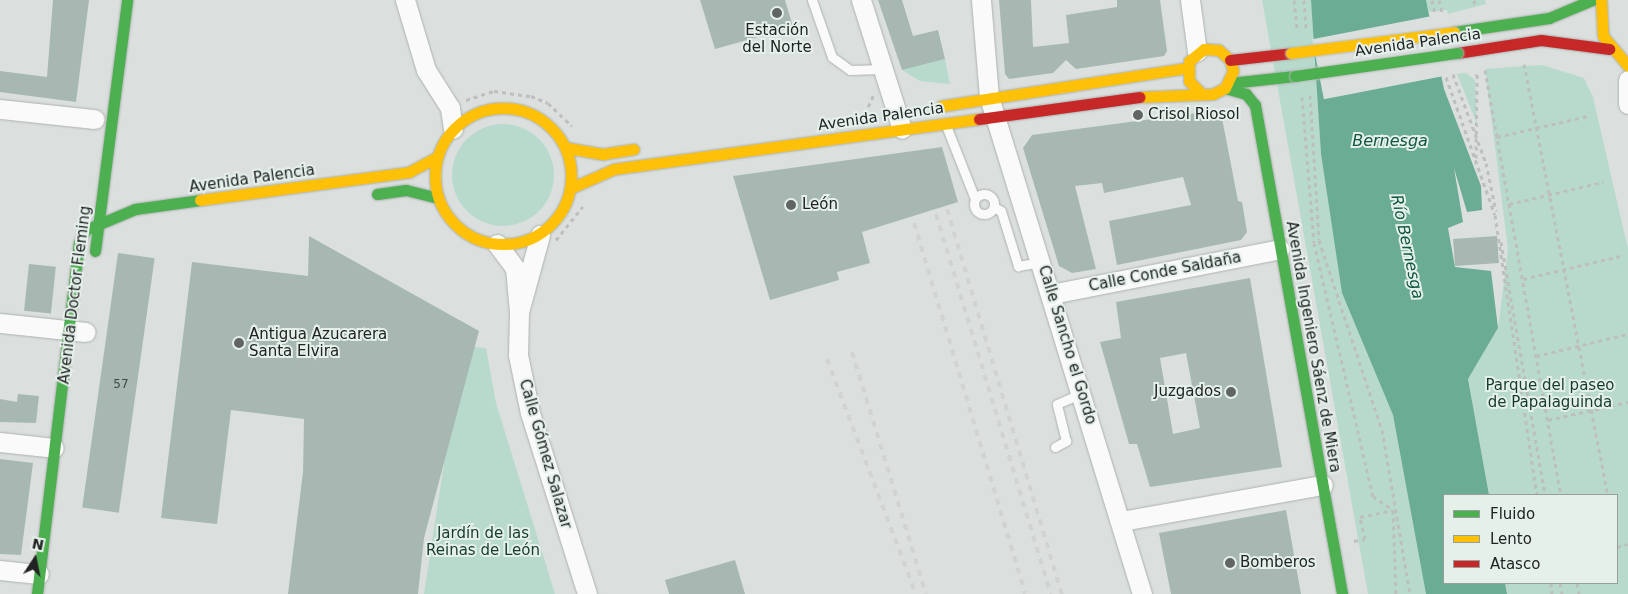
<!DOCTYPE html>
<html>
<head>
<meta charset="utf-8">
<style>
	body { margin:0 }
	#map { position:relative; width:1628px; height:594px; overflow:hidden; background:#dbe0de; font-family:"DejaVu Sans",sans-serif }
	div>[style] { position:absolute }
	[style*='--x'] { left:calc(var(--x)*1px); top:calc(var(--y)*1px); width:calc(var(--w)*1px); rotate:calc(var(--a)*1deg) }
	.green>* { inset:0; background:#b8dacc }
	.round { border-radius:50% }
	.water>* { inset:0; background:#6bac94 }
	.pier>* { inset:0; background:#dbe0de; transform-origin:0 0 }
	.building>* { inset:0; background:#a6b8b1; transform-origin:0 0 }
	.path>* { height:3px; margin-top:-1.5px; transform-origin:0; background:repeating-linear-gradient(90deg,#bdbfbe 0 4px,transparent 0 8px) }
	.roads { filter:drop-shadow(0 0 1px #adb1b0) drop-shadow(0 0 1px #adb1b0) }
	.lane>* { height:9px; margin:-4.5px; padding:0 4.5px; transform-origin:4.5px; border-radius:4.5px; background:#fafafa }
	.lane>.ring { margin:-4.5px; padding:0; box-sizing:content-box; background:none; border:9px solid #fafafa; border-radius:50% }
	.street>* { height:19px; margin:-9.5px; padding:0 9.5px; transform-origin:9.5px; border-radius:9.5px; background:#fafafa }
	.fast>* { height:11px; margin:-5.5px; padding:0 5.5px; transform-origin:5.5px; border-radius:5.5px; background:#4caf50 }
	.slow>* { height:11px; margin:-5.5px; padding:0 5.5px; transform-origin:5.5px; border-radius:5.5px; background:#ffc107 }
	.slow>.ring { margin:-5.5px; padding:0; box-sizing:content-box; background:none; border:11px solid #ffc107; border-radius:50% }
	.jam>* { height:11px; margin:-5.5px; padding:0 5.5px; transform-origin:5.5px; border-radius:5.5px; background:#c62828 }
	.rail>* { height:4px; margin-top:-2px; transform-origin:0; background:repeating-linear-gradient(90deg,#d1d2d2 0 6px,transparent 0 12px) }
	.bridges { filter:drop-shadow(0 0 1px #b9bbba) drop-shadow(0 0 1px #b9bbba) }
	.fast-bridge>* { height:11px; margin:-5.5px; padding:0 5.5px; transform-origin:5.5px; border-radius:5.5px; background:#4caf50 }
	.slow-bridge>* { height:11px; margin:-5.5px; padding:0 5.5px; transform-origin:5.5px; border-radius:5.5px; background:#ffc107 }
	.dots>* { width:14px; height:14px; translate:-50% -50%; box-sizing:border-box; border:2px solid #e6f0eb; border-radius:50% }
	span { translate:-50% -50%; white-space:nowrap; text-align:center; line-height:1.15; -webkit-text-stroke:4px #e6f0eb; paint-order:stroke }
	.number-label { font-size:12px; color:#424846 }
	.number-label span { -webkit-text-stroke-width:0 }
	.poi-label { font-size:15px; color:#202322 }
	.left { translate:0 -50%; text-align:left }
	.right { translate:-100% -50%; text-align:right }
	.street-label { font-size:15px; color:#202322 }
	.park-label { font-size:15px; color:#143b2d }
	.water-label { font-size:16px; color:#0f5740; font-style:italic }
	.legend { position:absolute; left:1443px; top:494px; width:175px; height:90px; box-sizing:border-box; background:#e6f0eb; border:1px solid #979e9b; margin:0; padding:6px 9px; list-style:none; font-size:15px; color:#202322 }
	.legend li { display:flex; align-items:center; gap:10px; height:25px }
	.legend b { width:25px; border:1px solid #979e9b }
	.north { position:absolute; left:10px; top:534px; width:50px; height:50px; -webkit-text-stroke:4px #e6f0eb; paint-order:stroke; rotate:11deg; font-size:14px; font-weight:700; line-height:20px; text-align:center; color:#202322 }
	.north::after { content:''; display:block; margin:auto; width:18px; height:22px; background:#202322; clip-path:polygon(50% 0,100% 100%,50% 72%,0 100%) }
</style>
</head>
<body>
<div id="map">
	<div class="green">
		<i style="clip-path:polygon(1262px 0,1311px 0,1321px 154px,1342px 293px,1393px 415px,1426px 594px,1368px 594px)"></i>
		<i style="clip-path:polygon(1426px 0,1485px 0,1486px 4px,1448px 14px,1447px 10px,1429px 12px)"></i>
		<i style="clip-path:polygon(945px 59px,950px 84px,920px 81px,902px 70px)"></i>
		<i style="clip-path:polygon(1542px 65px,1584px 78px,1593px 97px,1628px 249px,1628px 594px,1507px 594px,1505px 583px,1617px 583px,1617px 495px,1489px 495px,1468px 379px,1498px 328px,1508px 249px,1485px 69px)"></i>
		<i style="clip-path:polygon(1466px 73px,1475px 80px,1477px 124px,1457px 74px)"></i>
		<i class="round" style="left:452px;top:124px;width:102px;height:102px"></i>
		<i style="clip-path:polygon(462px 346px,486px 348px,496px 403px,555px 594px,424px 594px)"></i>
	</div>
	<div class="water">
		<i style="clip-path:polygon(1311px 0,1426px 0,1444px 89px,1481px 186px,1482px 210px,1467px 212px,1454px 168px,1463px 222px,1448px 228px,1455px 267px,1491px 271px,1498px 328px,1468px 379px,1489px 495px,1444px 495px,1444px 583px,1505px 583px,1507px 594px,1426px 594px,1393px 415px,1342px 293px,1321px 154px)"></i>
	</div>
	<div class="pier">
		<i style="left:1432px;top:16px;width:61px;height:122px;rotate:79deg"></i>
	</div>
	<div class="building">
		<i style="clip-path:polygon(53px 0,89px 0,76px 102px,0 92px,0 71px,47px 77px)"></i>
		<i style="clip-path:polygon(700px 0,785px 0,793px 27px,715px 49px)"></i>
		<i style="clip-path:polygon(878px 0,902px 0,913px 36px,938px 30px,945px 59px,902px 70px)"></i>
		<i style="clip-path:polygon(999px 0,1031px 0,1033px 47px,1069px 43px,1066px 15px,1117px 7px,1117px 0,1160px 0,1167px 51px,1164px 56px,1076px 69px,1066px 60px,1053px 73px,1009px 79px,1005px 74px)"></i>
		<i style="clip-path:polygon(1212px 111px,1222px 118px,1238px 201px,1242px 202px,1247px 232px,1241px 240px,1117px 265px,1109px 221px,1191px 205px,1183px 177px,1104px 193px,1102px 183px,1075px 186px,1096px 269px,1072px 273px,1059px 266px,1023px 148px,1032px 135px)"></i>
		<i style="clip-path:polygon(942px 147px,958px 202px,862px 232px,870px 263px,837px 272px,839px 280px,770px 300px,733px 176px)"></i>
		<i style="clip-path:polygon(309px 236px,479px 331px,424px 538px,418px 594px,288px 594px,303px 472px,304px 419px,231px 410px,217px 524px,161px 518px,192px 262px,308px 276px)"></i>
		<i style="left:1497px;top:236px;width:27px;height:44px;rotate:86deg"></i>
		<i style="left:118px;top:253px;width:37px;height:257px;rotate:8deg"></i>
		<i style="left:29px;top:264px;width:27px;height:47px;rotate:6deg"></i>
		<i style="clip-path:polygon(evenodd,1250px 278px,1282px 467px,1150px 487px,1137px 444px,1129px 444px,1100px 342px,1121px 338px,1116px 302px,1250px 278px,1186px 353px,1200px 428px,1173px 434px,1160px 358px,1186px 353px)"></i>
		<i style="clip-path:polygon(18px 394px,39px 396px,36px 423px,0 422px,0 399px,17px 402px)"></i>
		<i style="clip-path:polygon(0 459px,33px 463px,21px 555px,0 554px)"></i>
		<i style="clip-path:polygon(1286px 510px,1301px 594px,1171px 594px,1159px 533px)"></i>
		<i style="clip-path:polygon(735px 560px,745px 594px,669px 594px,665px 580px)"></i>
	</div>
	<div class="path">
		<i style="--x:1294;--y:0;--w:31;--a:84"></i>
		<i style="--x:1304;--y:0;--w:29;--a:86"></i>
		<i style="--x:1432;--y:0;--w:14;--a:78"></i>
		<i style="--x:1439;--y:0;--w:12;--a:76"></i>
		<i style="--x:1474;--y:0;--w:7;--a:82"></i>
		<i style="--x:1524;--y:64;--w:439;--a:79"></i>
		<i style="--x:1485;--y:70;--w:432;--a:79.9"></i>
		<i style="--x:1453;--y:74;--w:95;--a:69.7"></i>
		<i style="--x:1486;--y:163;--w:49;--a:78.2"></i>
		<i style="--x:1446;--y:77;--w:146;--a:70.5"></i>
		<i style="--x:1495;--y:215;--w:283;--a:81.5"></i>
		<i style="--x:1310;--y:95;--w:145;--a:86.4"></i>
		<i style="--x:1319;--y:240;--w:200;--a:71.7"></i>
		<i style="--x:1382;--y:430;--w:166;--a:80.3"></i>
		<i style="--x:1302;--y:97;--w:146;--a:85.3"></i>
		<i style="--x:1314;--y:243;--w:260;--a:76.9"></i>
		<i style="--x:1373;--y:496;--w:24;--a:35"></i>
		<i style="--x:1393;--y:510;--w:84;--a:88"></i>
		<i style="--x:466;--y:100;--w:29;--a:-18"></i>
		<i style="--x:494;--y:91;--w:37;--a:8"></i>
		<i style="--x:531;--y:96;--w:18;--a:22"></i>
		<i style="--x:548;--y:103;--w:33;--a:44"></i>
		<i style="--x:865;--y:114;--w:20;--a:-66"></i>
		<i style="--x:1497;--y:137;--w:93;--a:-13"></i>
		<i style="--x:1476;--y:158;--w:86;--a:-89.3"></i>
		<i style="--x:1509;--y:204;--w:97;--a:-13.2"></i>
		<i style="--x:556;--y:240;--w:43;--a:-51.5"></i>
		<i style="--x:1501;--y:242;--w:257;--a:80.1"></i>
		<i style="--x:1523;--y:279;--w:100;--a:-13.3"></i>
		<i style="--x:1536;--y:356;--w:95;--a:-13.4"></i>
		<i style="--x:1548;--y:420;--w:82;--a:-12.7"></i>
		<i style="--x:1354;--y:541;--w:11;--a:-10"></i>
		<i style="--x:1365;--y:539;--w:23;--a:-103"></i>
		<i style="--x:1360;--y:517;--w:33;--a:-12"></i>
		<i style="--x:1617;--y:547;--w:11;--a:-15"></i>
		<i style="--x:1551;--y:583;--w:11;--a:85"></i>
		<i style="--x:1560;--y:583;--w:11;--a:80"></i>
		<i style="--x:1577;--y:583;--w:11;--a:80"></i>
	</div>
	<div class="roads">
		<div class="lane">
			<i style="--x:812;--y:0;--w:60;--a:70.7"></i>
			<i style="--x:832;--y:57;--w:22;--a:36"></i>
			<i style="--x:850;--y:70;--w:32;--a:-2"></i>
			<i style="--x:947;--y:128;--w:76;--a:68.5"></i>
			<i class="ring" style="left:974px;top:194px;width:11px;height:11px"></i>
			<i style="--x:994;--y:207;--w:8;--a:30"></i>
			<i style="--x:1001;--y:211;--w:58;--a:72.8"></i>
			<i style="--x:1018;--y:266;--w:23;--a:-10"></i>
			<i style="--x:1055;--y:447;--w:13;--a:-29"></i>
			<i style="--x:1066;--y:441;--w:38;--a:-104"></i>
			<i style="--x:1057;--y:404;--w:27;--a:-24"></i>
		</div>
		<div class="street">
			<i style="--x:405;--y:0;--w:73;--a:73.3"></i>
			<i style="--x:426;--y:70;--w:45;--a:57.7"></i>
			<i style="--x:450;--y:108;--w:21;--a:82"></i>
			<i style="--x:861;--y:0;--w:135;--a:72.4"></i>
			<i style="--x:981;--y:0;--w:97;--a:85.3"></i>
			<i style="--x:989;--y:97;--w:520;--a:72.89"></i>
			<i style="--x:1190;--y:0;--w:52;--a:82.3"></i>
			<i style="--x:1628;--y:80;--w:24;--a:90"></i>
			<i style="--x:0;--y:109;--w:95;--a:6.1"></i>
			<i style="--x:497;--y:244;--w:30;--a:53"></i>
			<i style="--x:515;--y:268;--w:44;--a:84.8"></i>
			<i style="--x:519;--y:312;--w:80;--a:-74.7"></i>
			<i style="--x:1051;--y:294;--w:233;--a:-11.1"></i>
			<i style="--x:519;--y:312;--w:43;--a:91.3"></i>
			<i style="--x:518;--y:355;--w:59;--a:78.3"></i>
			<i style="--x:530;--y:413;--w:190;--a:72.5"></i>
			<i style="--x:0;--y:323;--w:86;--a:6"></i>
			<i style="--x:0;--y:442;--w:54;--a:6.3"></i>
			<i style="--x:1122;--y:521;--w:204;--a:-10.2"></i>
			<i style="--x:0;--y:570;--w:39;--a:6"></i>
		</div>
		<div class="fast">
			<i style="--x:1454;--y:32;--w:96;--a:-8.4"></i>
			<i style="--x:1549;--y:18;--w:47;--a:-22.7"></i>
			<i style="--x:1230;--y:83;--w:65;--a:-6.1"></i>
			<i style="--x:1225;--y:88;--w:22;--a:16"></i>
			<i style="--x:1246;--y:94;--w:14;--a:51"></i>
			<i style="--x:1255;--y:105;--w:497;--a:79.9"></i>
			<i style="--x:377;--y:194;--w:29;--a:-8"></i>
			<i style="--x:406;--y:190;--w:33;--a:14"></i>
			<i style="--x:95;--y:251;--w:253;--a:-82.7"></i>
			<i style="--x:37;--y:594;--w:354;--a:-83.2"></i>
			<i style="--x:79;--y:243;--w:14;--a:-65"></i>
			<i style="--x:85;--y:230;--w:54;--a:-22.8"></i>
			<i style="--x:135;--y:209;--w:66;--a:-7.9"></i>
		</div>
		<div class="slow">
			<i style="--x:1601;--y:0;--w:36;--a:87"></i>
			<i style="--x:1603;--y:36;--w:39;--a:50"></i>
			<i style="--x:1140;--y:97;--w:73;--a:-2.4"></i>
			<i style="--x:1213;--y:94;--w:13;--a:-27"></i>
			<i style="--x:1225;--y:88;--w:19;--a:-65"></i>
			<i style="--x:1233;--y:71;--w:11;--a:-105"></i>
			<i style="--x:1230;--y:60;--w:15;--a:-138"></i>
			<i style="--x:1219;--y:50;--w:15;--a:-176"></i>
			<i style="--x:1204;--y:49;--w:19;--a:141"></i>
			<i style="--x:1189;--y:61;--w:20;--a:90"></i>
			<i style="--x:1189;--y:81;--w:14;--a:45"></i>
			<i style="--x:941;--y:106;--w:249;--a:-8.8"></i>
			<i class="ring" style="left:435px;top:108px;width:125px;height:125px"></i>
			<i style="--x:568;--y:148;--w:36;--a:10"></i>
			<i style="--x:603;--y:154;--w:31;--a:-9"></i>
			<i style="--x:571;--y:188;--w:47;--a:-23.8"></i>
			<i style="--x:614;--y:169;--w:368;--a:-7.8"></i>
			<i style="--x:200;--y:200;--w:211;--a:-7.6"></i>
			<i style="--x:409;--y:172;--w:32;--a:-28"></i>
		</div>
		<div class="jam">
			<i style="--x:1457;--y:53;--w:85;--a:-8.8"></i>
			<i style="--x:1541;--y:40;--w:69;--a:7.5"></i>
			<i style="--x:1230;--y:60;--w:61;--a:-6.5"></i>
			<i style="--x:979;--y:119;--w:162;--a:-7.8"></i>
		</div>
	</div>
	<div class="rail">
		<i style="--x:947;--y:209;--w:402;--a:73.4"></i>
		<i style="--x:936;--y:214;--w:397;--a:73.2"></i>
		<i style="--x:914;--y:223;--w:387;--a:73.3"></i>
		<i style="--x:852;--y:352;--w:253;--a:73"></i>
		<i style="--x:827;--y:359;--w:251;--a:69.3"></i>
	</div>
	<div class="bridges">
		<div class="fast-bridge">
			<i style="--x:1295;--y:76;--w:164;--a:-8.1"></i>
		</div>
		<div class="slow-bridge">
			<i style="--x:1291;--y:53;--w:164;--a:-7.3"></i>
		</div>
	</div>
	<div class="dots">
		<i style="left:777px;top:13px;background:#616564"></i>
		<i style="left:1138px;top:115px;background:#616564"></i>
		<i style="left:791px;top:205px;background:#616564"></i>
		<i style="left:239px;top:343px;background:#616564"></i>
		<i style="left:1231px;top:392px;background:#616564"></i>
		<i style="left:1230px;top:563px;background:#616564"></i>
	</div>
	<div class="number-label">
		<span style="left:121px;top:385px">57</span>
	</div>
	<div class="poi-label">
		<span style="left:777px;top:39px">Estación<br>del Norte</span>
		<span class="left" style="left:1148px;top:115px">Crisol Riosol</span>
		<span class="left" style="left:802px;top:205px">León</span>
		<span class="left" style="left:249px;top:343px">Antigua Azucarera<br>Santa Elvira</span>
		<span class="right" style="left:1221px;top:392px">Juzgados</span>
		<span class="left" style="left:1240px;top:563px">Bomberos</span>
	</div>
	<div class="street-label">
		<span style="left:1418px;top:43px;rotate:-8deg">Avenida Palencia</span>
		<span style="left:881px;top:117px;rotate:-8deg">Avenida Palencia</span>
		<span style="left:252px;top:179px;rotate:-8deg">Avenida Palencia</span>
		<span style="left:1165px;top:272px;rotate:-11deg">Calle Conde Saldaña</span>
		<span style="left:75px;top:295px;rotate:-83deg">Avenida Doctor Fleming</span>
		<span style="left:1067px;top:345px;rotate:73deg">Calle Sancho el Gordo</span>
		<span style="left:1313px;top:347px;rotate:80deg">Avenida Ingeniero Sáenz de Miera</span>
		<span style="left:545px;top:454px;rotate:74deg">Calle Gómez Salazar</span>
	</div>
	<div class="park-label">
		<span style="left:1550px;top:394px">Parque del paseo<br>de Papalaguinda</span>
		<span style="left:483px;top:542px">Jardín de las<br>Reinas de León</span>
	</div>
	<div class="water-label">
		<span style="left:1390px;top:141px">Bernesga</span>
		<span style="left:1407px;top:247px;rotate:78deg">Río Bernesga</span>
	</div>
	<ul class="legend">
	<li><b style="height:6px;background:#4caf50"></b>Fluido</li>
	<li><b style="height:6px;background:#ffc107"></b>Lento</li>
	<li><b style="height:6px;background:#c62828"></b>Atasco</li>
	</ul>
	<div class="north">N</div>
</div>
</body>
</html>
